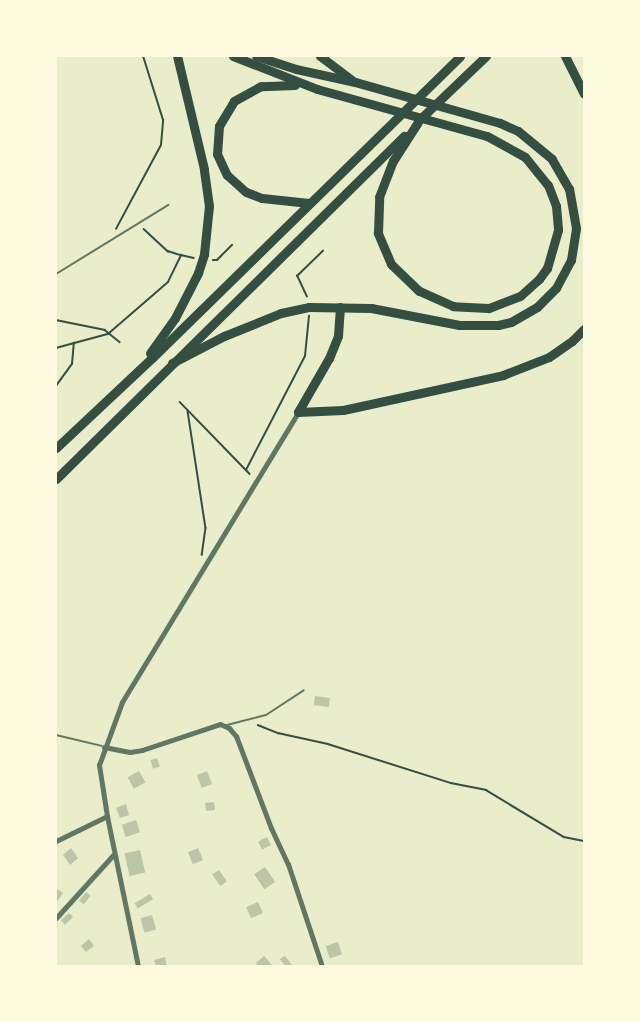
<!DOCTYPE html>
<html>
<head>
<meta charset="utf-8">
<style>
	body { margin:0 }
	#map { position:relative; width:640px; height:1022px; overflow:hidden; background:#e9edc9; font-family:Rubik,sans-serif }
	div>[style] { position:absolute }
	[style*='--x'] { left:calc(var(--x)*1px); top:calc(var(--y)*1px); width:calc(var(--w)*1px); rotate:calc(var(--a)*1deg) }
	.building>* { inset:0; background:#bcc5a7; transform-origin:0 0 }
	.path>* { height:1.5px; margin:-0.75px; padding:0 0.75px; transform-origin:0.75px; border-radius:0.75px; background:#344e41 }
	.service>* { height:2px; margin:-1px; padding:0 1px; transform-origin:1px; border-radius:1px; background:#617663 }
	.minor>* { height:5px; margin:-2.5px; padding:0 2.5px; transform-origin:2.5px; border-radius:2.5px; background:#617663 }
	.trunk>* { height:9px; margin:-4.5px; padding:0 4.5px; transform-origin:4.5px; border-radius:4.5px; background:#344e41 }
	span { translate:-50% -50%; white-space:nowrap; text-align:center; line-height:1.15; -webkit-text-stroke:5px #fefae0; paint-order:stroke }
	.frame { position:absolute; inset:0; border:57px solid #fefae0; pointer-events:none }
</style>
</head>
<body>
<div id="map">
	<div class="building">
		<i style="left:315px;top:696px;width:15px;height:9px;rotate:8deg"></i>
		<i style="left:157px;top:758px;width:9px;height:7px;rotate:72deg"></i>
		<i style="left:139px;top:771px;width:13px;height:13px;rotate:61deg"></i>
		<i style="left:207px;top:771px;width:14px;height:11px;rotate:69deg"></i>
		<i style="left:214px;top:802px;width:8px;height:9px;rotate:83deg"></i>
		<i style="clip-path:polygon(126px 804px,129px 815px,120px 818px,116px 808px)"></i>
		<i style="left:136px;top:820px;width:13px;height:15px;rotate:72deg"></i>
		<i style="left:267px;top:837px;width:9px;height:10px;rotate:63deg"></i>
		<i style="clip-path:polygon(71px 848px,78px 858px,70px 865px,63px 855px)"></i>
		<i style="left:198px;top:848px;width:13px;height:11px;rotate:67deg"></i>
		<i style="left:140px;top:850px;width:23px;height:16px;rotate:77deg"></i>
		<i style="left:265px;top:867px;width:18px;height:13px;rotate:56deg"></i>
		<i style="left:219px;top:870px;width:14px;height:8px;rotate:56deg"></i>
		<i style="clip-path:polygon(57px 889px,63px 893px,56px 903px,56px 891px)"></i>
		<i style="left:86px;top:892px;width:6px;height:11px;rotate:39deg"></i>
		<i style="left:150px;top:894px;width:6px;height:18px;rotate:59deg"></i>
		<i style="left:258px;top:902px;width:12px;height:13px;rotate:66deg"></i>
		<i style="clip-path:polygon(69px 913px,73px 917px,65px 925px,61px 920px)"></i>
		<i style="left:152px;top:915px;width:15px;height:12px;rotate:74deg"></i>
		<i style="clip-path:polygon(89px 939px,94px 946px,86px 952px,81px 946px)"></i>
		<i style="left:338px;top:942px;width:13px;height:13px;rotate:72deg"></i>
		<i style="clip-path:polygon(264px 956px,273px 966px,258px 966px,256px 963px)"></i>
		<i style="clip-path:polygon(285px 956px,292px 965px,290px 966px,285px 966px,280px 959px)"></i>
		<i style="clip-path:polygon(165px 957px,167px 966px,156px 966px,154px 960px)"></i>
	</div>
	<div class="path">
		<i style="--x:116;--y:229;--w:95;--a:-61.8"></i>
		<i style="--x:161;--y:145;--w:25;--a:-85"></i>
		<i style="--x:163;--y:120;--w:67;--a:-107.4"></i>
		<i style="--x:144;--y:229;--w:33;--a:43"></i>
		<i style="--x:168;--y:251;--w:13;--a:18"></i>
		<i style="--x:213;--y:260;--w:4;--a:0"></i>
		<i style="--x:217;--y:260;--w:21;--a:-45"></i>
		<i style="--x:307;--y:297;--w:23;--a:-115"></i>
		<i style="--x:297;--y:276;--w:36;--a:-44"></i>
		<i style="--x:56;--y:320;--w:50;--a:11.5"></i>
		<i style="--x:105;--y:330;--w:19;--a:39"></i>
		<i style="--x:56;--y:348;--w:54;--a:-15.1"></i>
		<i style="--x:108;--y:334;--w:79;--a:-40.9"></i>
		<i style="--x:168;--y:282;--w:30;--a:-64"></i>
		<i style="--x:181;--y:255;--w:13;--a:13"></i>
		<i style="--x:56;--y:386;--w:27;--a:-54"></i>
		<i style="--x:72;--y:364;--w:21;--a:-85"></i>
		<i style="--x:180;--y:402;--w:100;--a:45.8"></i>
		<i style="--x:188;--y:411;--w:118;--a:81.3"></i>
		<i style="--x:206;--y:528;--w:27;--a:98"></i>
		<i style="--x:246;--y:470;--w:128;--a:-62.6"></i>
		<i style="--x:305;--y:356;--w:40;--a:-84.3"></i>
		<i style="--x:258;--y:725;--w:22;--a:22"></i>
		<i style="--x:278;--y:733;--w:51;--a:12.4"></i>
		<i style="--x:328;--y:744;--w:129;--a:17.6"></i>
		<i style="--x:451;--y:783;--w:36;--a:11"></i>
		<i style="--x:486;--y:790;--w:91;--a:31.1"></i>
		<i style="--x:564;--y:837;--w:20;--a:11"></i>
	</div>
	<div class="service">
		<i style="--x:56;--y:274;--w:132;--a:-31.6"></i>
		<i style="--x:227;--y:725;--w:40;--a:-14.4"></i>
		<i style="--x:266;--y:715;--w:45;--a:-33.3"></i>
		<i style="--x:56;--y:735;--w:47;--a:13.4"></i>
	</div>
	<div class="minor">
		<i style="--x:104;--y:747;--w:26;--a:11"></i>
		<i style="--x:130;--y:752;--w:12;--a:-9"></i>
		<i style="--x:142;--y:750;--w:82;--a:-18.4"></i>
		<i style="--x:220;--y:724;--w:10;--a:24"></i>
		<i style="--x:229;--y:728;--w:11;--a:49"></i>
		<i style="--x:236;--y:736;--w:98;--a:69.2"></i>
		<i style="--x:271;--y:828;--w:40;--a:65"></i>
		<i style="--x:288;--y:864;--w:108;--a:71.6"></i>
		<i style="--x:56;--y:841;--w:57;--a:-26.1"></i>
		<i style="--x:56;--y:918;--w:86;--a:-47.8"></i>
		<i style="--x:138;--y:966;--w:153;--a:-101.7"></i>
		<i style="--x:107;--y:816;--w:52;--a:-98.9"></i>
		<i style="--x:99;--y:765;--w:67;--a:-69.9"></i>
		<i style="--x:122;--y:702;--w:339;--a:-58.7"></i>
	</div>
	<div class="trunk">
		<i style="--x:233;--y:56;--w:90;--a:21.4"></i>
		<i style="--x:317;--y:89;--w:176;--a:15.5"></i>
		<i style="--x:487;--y:136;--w:43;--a:28.9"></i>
		<i style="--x:525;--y:157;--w:36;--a:51"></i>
		<i style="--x:548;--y:185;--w:22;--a:69"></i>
		<i style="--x:556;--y:206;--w:24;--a:85"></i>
		<i style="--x:558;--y:230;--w:40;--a:106"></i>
		<i style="--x:547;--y:268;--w:14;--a:126"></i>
		<i style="--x:539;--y:279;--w:25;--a:138"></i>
		<i style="--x:520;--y:296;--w:34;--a:159"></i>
		<i style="--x:488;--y:308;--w:35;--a:-177"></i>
		<i style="--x:453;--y:306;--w:37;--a:-156"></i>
		<i style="--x:419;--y:291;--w:39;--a:-136"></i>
		<i style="--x:391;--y:264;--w:34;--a:-113"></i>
		<i style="--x:378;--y:233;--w:36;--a:-88"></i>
		<i style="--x:379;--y:197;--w:39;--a:-69"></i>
		<i style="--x:393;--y:161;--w:46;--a:-57.3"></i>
		<i style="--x:320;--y:56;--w:39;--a:37"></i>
		<i style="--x:565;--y:56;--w:42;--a:63.4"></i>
		<i style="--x:295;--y:85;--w:34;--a:178"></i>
		<i style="--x:261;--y:86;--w:31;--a:151"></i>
		<i style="--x:234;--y:101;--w:29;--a:121"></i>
		<i style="--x:219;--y:126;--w:28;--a:94"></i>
		<i style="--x:217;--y:154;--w:23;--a:65"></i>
		<i style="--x:227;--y:175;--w:25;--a:42"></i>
		<i style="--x:246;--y:192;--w:17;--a:21"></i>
		<i style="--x:262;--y:198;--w:47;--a:6.1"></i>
		<i style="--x:418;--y:121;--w:94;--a:-43.7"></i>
		<i style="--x:340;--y:307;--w:29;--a:94"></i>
		<i style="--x:338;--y:336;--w:24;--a:112"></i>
		<i style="--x:329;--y:358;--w:62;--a:119.9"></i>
		<i style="--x:298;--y:412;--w:45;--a:-2.5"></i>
		<i style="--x:343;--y:410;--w:164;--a:-12.3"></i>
		<i style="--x:503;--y:375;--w:49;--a:-21.4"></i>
		<i style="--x:549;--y:357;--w:28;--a:-35"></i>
		<i style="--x:572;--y:341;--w:17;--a:-45"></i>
		<i style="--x:150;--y:353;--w:43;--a:-54.5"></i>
		<i style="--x:175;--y:318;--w:51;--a:-62.9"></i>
		<i style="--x:198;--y:273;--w:20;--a:-72"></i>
		<i style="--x:204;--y:254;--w:48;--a:-84.1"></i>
		<i style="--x:209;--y:206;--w:37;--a:-98"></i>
		<i style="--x:204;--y:169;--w:116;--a:-103.4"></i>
		<i style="--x:172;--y:363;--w:59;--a:-27.4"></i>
		<i style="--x:224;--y:336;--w:61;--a:-22"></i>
		<i style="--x:281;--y:313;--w:29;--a:-12"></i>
		<i style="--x:309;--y:307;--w:62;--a:0.9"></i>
		<i style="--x:371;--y:308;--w:90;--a:10.9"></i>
		<i style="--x:459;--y:325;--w:39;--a:0"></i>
		<i style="--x:498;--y:325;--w:13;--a:-13"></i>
		<i style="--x:511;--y:322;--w:30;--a:-30"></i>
		<i style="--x:537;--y:307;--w:27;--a:-45"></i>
		<i style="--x:556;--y:288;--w:32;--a:-62"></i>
		<i style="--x:571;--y:260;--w:32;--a:-81"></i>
		<i style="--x:576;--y:228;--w:40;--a:-100"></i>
		<i style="--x:569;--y:189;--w:34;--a:-120"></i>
		<i style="--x:552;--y:159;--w:44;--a:-140.5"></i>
		<i style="--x:518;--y:131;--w:20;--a:-156"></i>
		<i style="--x:500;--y:123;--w:151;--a:-164.2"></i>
		<i style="--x:355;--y:82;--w:60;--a:-167.6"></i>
		<i style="--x:296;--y:69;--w:42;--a:-162"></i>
		<i style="--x:56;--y:448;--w:132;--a:-43.2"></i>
		<i style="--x:152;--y:358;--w:431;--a:-44.4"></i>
		<i style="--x:56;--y:479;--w:489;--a:-44.6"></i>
	</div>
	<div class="frame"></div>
</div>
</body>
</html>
